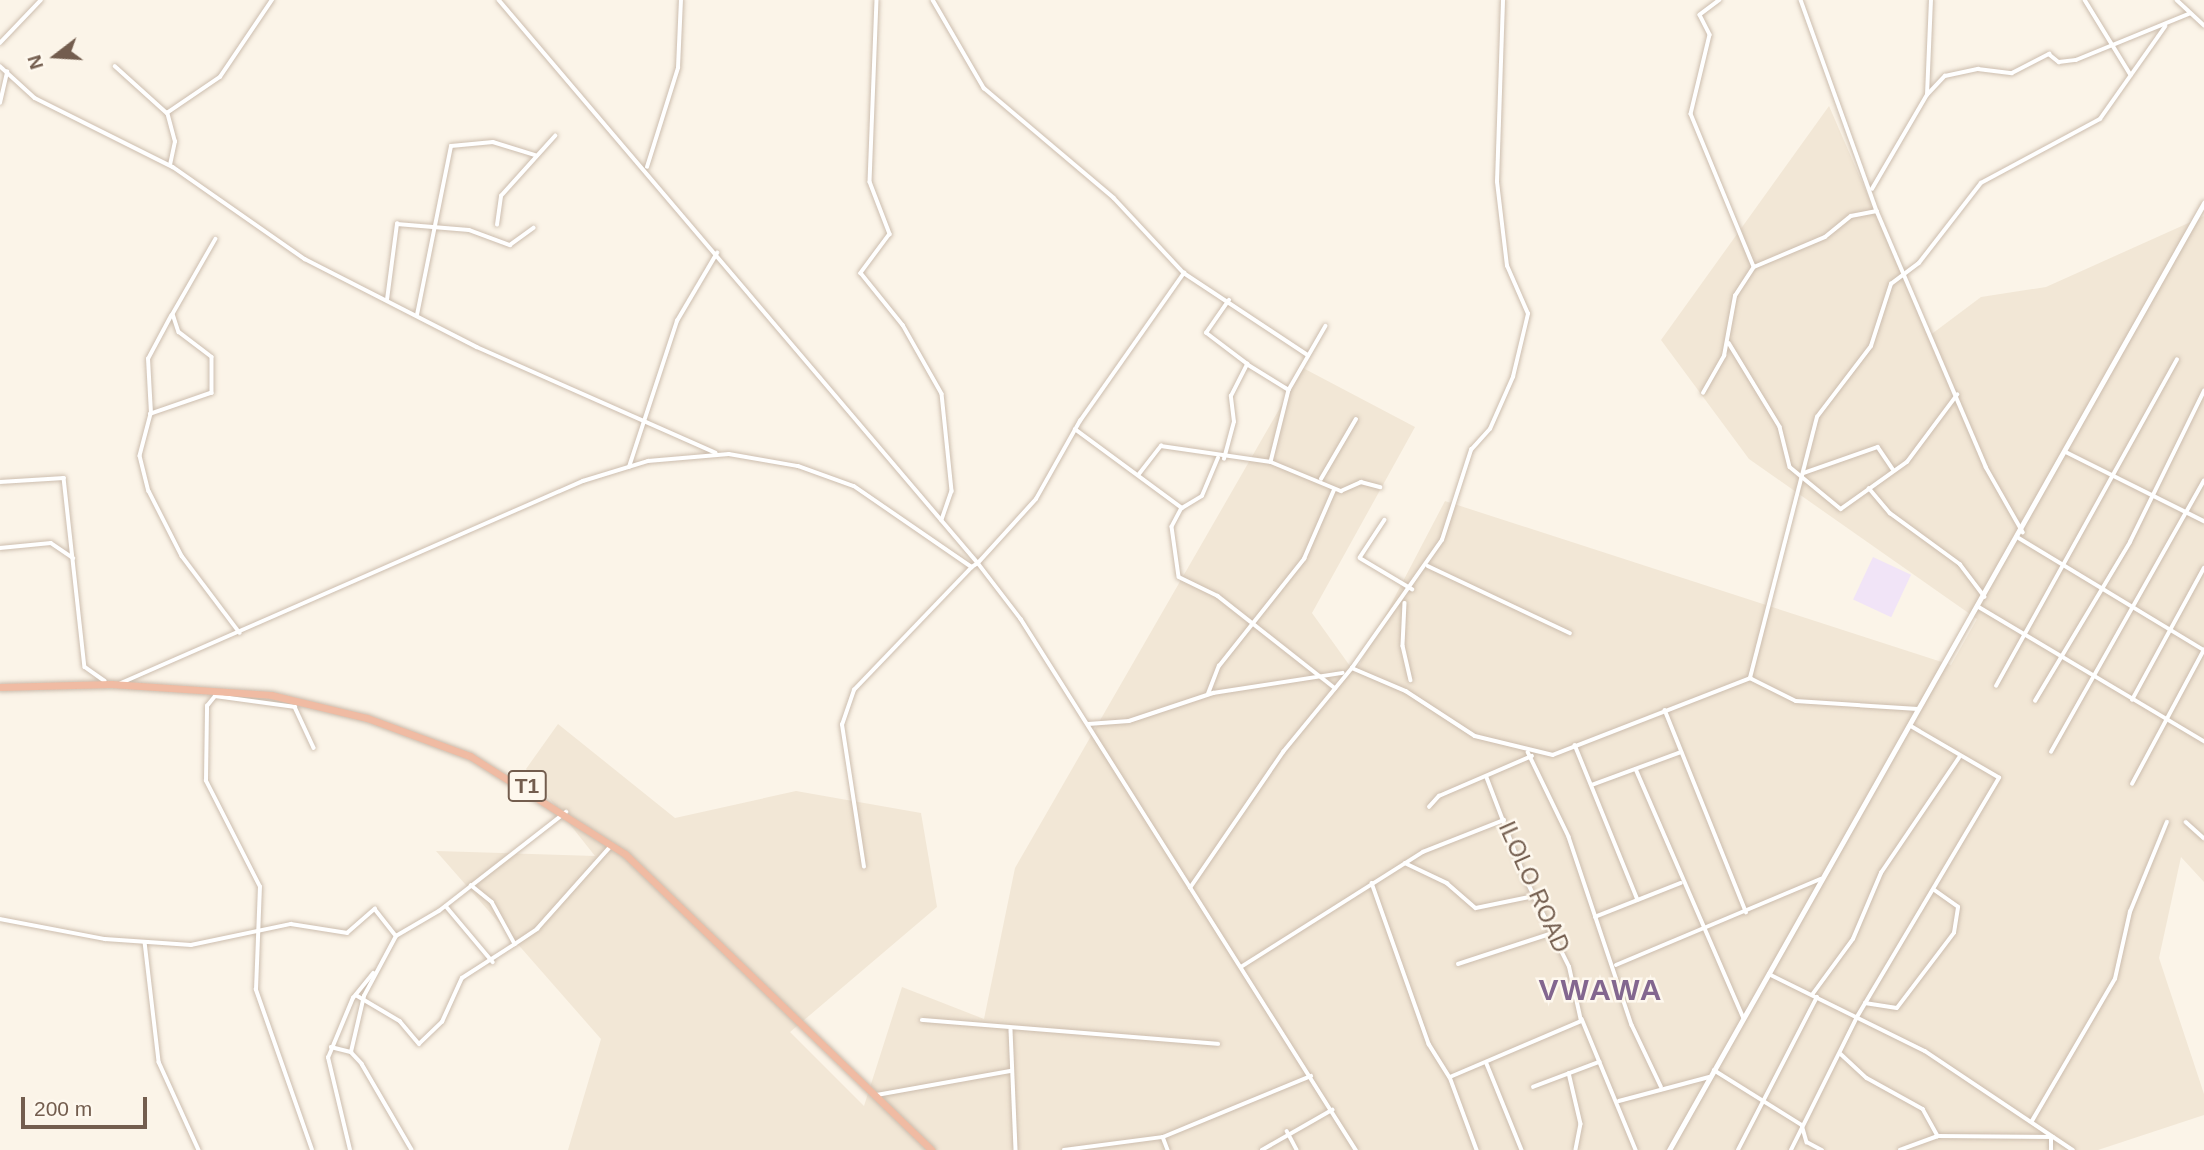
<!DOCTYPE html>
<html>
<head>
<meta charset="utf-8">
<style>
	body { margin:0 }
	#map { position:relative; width:2204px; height:1150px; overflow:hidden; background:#fbf4e8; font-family:Helvetica,sans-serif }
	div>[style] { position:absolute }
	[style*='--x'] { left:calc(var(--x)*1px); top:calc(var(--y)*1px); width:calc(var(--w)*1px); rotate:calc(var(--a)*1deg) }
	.residential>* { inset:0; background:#f2e7d6 }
	.education>* { inset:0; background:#f1e4f7; transform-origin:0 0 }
	.roads { filter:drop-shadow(0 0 2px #ccbdae) drop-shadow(0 0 2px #ccbdae) }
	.street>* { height:3.5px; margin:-1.75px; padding:0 1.75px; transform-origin:1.75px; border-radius:1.75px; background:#fff }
	.secondary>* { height:5px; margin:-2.5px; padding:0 2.5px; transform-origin:2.5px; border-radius:2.5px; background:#fff }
	.highway>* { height:7px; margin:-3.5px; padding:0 3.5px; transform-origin:3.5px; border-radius:3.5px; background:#f0bba3 }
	span { translate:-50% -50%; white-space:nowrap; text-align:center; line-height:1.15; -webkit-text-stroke:5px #fef8ee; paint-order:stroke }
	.shield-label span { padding:2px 5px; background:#fef8ee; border:2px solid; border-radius:5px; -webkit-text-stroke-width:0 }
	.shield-label { font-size:21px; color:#735d4e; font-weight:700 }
	.street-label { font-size:23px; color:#735d4e }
	.district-label { font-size:30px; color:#83668f; font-weight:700; letter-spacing:2px }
	.north { position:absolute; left:21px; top:21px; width:70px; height:70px; -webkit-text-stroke:5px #fef8ee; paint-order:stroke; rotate:253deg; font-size:19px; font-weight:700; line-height:28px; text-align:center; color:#735d4e }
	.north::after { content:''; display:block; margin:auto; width:24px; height:32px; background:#735d4e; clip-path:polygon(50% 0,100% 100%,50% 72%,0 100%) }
	.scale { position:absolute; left:21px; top:1097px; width:126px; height:32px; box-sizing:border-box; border:4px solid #735d4e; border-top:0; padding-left:9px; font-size:21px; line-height:24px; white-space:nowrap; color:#735d4e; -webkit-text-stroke:5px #fef8ee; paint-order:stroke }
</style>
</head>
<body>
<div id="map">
	<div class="residential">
		<i style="clip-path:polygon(1829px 106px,1929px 336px,1981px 297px,2046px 287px,2204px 216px,2204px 882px,2181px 857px,2159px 958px,2204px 1094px,2204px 1115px,2098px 1150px,568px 1150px,601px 1039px,436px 851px,595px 856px,526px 769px,558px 724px,675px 818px,796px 791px,921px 813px,937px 907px,790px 1032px,864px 1106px,902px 987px,984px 1019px,1015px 868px,1303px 368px,1415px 427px,1312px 613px,1355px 673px,1445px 501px,1951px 665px,1977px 619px,1749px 459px,1661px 340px)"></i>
	</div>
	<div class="education">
		<i style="left:1873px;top:557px;width:42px;height:47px;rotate:25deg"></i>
	</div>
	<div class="roads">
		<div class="street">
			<i style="--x:499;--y:0;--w:739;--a:49.61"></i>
			<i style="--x:978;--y:563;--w:86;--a:-47.8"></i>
			<i style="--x:1036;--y:499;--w:90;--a:-60.6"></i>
			<i style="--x:1080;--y:421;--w:181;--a:-54.9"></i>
			<i style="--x:877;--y:0;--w:182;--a:92.2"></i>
			<i style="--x:870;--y:182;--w:56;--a:69"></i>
			<i style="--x:890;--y:234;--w:49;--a:126.6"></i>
			<i style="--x:861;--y:273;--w:67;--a:51.1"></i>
			<i style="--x:903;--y:325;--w:79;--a:60.5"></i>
			<i style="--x:942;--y:394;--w:98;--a:84.1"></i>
			<i style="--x:952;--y:491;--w:31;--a:109"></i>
			<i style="--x:933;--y:0;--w:102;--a:59.9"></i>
			<i style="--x:984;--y:88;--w:170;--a:40.2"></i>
			<i style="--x:1114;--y:198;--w:103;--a:47"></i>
			<i style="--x:1184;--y:273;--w:149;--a:33.5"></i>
			<i style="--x:1720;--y:0;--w:25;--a:143"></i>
			<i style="--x:1700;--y:15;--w:22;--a:63"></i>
			<i style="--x:1710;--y:35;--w:81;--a:103.5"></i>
			<i style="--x:1691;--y:114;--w:165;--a:67.6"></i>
			<i style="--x:1801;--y:0;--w:224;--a:70.2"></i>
			<i style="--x:1877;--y:211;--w:278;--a:66.9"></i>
			<i style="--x:1986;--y:467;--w:75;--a:60.4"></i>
			<i style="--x:2085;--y:0;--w:88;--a:58.5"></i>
			<i style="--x:2177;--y:0;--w:37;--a:43"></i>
			<i style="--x:0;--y:43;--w:59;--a:-46.4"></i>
			<i style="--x:0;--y:66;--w:47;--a:42.4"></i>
			<i style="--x:35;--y:98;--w:154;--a:26.6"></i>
			<i style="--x:173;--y:167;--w:161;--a:34.9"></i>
			<i style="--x:305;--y:259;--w:193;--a:27.1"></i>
			<i style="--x:477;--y:347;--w:261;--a:23.9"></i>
			<i style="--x:115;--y:66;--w:70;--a:42.1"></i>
			<i style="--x:1927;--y:95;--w:26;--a:-47"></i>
			<i style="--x:1945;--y:76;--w:34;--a:-12"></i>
			<i style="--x:1978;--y:69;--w:34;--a:7"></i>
			<i style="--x:2012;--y:73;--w:42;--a:-27.2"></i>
			<i style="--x:2049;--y:54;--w:13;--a:39"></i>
			<i style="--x:2059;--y:62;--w:17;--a:-7"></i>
			<i style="--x:2076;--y:60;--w:122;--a:-22.2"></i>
			<i style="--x:0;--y:103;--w:32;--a:-77"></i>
			<i style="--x:170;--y:165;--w:24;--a:-78"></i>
			<i style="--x:175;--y:142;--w:30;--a:-105"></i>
			<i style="--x:167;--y:113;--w:64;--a:-34.2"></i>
			<i style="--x:220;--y:77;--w:93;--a:-56"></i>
			<i style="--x:647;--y:167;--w:104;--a:-72.6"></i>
			<i style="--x:678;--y:68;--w:68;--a:-87.5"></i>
			<i style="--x:1872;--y:189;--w:109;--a:-59.7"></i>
			<i style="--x:1927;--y:95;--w:95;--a:-87.6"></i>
			<i style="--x:497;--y:225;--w:29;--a:-82"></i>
			<i style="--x:501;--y:196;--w:81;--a:-48"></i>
			<i style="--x:216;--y:239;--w:86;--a:119.8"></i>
			<i style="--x:173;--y:314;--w:19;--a:72"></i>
			<i style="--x:179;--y:332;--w:41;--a:37.1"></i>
			<i style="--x:212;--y:357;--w:36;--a:90"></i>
			<i style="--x:212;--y:393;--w:65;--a:161"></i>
			<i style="--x:151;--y:414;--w:43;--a:104.7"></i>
			<i style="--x:140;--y:456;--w:36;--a:76"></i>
			<i style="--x:149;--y:491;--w:73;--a:63.1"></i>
			<i style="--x:182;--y:556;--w:96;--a:53"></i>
			<i style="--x:387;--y:300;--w:77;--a:-82.5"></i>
			<i style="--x:397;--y:224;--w:72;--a:4.8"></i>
			<i style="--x:469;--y:230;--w:44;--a:20.1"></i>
			<i style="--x:510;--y:245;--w:29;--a:-36"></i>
			<i style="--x:417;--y:315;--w:172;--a:-78.6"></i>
			<i style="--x:451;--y:146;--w:42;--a:-5.4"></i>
			<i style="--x:493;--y:142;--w:44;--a:17.2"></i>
			<i style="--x:1326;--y:326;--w:74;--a:120"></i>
			<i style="--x:1289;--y:390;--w:74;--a:104"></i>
			<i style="--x:1271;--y:462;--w:76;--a:22.5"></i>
			<i style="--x:1341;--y:491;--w:22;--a:-24"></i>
			<i style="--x:1361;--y:482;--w:20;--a:15"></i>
			<i style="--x:1729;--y:343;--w:98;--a:58.7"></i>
			<i style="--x:1780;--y:427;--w:41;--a:76"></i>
			<i style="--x:1790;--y:467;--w:66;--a:39.5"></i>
			<i style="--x:1841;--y:509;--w:81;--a:-35.5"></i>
			<i style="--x:1907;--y:462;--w:84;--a:-53.3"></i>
			<i style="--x:1247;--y:364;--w:49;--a:31.8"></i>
			<i style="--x:1703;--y:393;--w:43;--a:-60.4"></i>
			<i style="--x:1724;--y:356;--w:61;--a:-79.6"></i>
			<i style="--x:1735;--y:296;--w:35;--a:-57"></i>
			<i style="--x:1754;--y:267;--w:77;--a:-22.9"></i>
			<i style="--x:1825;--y:237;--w:33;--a:-39"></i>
			<i style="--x:1851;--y:216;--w:26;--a:-11"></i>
			<i style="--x:151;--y:414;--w:55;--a:-93.1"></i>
			<i style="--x:148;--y:359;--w:49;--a:-61.9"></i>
			<i style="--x:1075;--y:429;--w:133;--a:36.4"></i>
			<i style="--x:1182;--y:508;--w:21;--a:118"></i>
			<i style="--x:1172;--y:527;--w:50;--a:82"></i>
			<i style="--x:1179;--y:577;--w:43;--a:26"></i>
			<i style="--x:1218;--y:596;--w:149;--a:38.2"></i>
			<i style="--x:2066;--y:452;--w:154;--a:26.6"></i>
			<i style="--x:1224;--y:459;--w:38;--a:-75"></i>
			<i style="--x:1234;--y:422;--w:26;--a:-97"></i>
			<i style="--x:1231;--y:396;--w:36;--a:-63"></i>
			<i style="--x:1247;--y:364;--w:51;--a:-142.9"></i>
			<i style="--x:1206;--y:333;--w:40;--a:-55.1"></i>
			<i style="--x:629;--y:467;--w:154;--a:-71.8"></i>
			<i style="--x:677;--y:321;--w:79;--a:-59.5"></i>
			<i style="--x:1804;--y:473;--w:78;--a:-19.4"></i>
			<i style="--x:1878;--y:447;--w:27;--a:56"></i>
			<i style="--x:1139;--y:474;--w:36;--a:-52"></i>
			<i style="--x:1161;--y:446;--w:111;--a:8.3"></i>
			<i style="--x:1321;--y:479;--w:69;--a:-59.7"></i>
			<i style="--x:0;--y:482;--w:64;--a:-3.6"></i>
			<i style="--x:64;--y:478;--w:190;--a:83.7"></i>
			<i style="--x:85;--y:667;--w:24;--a:35"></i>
			<i style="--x:1869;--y:488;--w:33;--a:50"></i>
			<i style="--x:1890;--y:513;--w:87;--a:36.1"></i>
			<i style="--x:1960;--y:564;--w:41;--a:52.9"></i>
			<i style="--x:1182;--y:508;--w:23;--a:-31"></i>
			<i style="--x:1202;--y:496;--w:41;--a:-67.2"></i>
			<i style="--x:1385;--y:520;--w:45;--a:123.3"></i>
			<i style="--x:1360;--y:558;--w:61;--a:30.8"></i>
			<i style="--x:2019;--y:538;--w:216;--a:31.2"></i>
			<i style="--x:0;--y:548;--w:51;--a:-5.6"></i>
			<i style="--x:51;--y:543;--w:27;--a:34"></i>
			<i style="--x:1428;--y:566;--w:157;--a:25.3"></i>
			<i style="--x:1405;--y:603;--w:43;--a:92.7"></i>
			<i style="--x:1403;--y:646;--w:35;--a:77"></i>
			<i style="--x:1979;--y:607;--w:262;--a:30.8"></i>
			<i style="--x:1352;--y:668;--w:156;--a:-54.9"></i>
			<i style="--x:1442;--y:540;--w:95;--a:-72.1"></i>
			<i style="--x:1471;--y:450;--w:28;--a:-48"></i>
			<i style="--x:1490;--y:429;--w:57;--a:-66.1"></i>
			<i style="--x:1513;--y:377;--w:65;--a:-76.6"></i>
			<i style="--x:1528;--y:314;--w:52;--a:-113.6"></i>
			<i style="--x:1507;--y:266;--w:85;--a:-96.8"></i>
			<i style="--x:1497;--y:182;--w:182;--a:-88.1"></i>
			<i style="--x:1750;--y:678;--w:269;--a:-75.6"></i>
			<i style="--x:1817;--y:417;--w:89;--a:-52.7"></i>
			<i style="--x:1871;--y:346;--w:65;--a:-72.1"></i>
			<i style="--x:1891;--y:284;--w:35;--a:-37"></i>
			<i style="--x:1919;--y:263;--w:101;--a:-52.2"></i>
			<i style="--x:1981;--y:183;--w:135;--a:-28.3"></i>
			<i style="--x:2100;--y:119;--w:113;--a:-54.8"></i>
			<i style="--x:121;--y:683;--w:504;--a:-23.62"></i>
			<i style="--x:583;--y:481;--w:68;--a:-17.1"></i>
			<i style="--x:648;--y:461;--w:81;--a:-4.9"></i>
			<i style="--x:729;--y:454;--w:70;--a:9.9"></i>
			<i style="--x:798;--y:466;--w:59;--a:19.7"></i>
			<i style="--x:854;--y:486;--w:143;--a:34.5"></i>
			<i style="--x:972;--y:567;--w:7;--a:-34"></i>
			<i style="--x:978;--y:563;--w:71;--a:52.5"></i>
			<i style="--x:1021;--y:619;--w:628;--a:57.75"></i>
			<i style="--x:1996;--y:686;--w:373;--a:-61"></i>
			<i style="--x:1208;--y:694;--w:30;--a:-69"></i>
			<i style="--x:1219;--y:666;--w:137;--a:-51.5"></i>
			<i style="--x:1304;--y:559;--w:75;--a:-66.5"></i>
			<i style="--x:2132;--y:700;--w:150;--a:-61.4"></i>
			<i style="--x:2035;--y:701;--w:185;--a:-59.1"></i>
			<i style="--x:2130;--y:542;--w:168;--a:-63.9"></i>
			<i style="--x:1665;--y:710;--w:218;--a:68.1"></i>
			<i style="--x:1088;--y:724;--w:41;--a:-4.2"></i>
			<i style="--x:1129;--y:721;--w:89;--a:-18.4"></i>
			<i style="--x:1213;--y:693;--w:131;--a:-8.8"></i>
			<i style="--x:1575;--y:745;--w:167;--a:67.9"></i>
			<i style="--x:1528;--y:752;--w:94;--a:64.2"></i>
			<i style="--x:1569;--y:837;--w:198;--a:71.5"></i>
			<i style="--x:1632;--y:1025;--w:68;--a:64.6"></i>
			<i style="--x:2051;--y:752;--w:311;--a:-60.6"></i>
			<i style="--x:1636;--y:769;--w:271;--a:66.6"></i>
			<i style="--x:2132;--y:784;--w:152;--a:-61.8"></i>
			<i style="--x:1592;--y:785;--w:95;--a:-20.3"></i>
			<i style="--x:1429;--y:807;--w:15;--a:-48"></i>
			<i style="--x:1439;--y:796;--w:101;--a:-23.3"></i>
			<i style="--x:2186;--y:822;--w:24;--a:42"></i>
			<i style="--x:1405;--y:863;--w:47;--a:25.5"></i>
			<i style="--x:1447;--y:883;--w:38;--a:41"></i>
			<i style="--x:1476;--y:908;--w:59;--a:-11.7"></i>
			<i style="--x:864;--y:867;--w:144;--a:-98.8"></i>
			<i style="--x:842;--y:725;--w:37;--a:-71"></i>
			<i style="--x:854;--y:690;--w:170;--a:-46.2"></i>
			<i style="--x:1372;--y:883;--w:171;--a:70.5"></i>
			<i style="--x:1429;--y:1044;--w:39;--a:58"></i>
			<i style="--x:1450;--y:1077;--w:78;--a:69.7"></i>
			<i style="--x:471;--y:885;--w:27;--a:39"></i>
			<i style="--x:492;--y:902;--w:48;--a:61.3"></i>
			<i style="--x:515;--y:944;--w:27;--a:-34"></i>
			<i style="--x:537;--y:929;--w:110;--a:-48.3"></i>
			<i style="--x:1190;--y:888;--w:165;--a:-55.6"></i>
			<i style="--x:1283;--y:752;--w:109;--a:-50.6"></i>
			<i style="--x:1352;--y:668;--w:59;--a:23.1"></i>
			<i style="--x:1406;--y:691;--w:82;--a:33.1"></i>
			<i style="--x:1475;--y:736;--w:80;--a:13.7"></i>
			<i style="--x:1553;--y:755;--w:212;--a:-21.3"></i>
			<i style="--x:1750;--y:678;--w:51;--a:26.6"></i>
			<i style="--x:1796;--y:701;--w:122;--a:3.8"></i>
			<i style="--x:446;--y:906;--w:73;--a:50"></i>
			<i style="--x:1595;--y:917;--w:92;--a:-21.6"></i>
			<i style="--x:0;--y:919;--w:107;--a:10.8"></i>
			<i style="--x:105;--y:939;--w:86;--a:4"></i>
			<i style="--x:191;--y:945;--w:102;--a:-11.9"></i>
			<i style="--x:291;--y:924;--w:57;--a:9.1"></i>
			<i style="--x:347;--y:933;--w:37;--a:-41"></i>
			<i style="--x:375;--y:909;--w:34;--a:52"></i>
			<i style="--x:145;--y:942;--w:121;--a:83.3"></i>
			<i style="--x:159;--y:1062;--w:97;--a:65.6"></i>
			<i style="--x:1458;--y:964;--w:100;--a:-18.1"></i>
			<i style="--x:1616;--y:965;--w:222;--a:-22.8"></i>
			<i style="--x:1241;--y:967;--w:215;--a:-32.3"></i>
			<i style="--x:1423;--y:852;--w:87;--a:-21.6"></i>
			<i style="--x:1769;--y:974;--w:174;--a:26.3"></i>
			<i style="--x:1925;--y:1051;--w:178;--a:33.8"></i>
			<i style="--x:356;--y:995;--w:51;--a:30.6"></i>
			<i style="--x:400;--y:1021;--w:30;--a:50"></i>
			<i style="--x:419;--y:1044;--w:32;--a:-44"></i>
			<i style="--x:442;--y:1022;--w:48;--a:-65.6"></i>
			<i style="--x:462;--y:978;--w:63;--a:-32.7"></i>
			<i style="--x:1812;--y:995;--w:69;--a:-53.8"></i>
			<i style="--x:1853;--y:939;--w:72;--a:-67"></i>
			<i style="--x:1881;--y:873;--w:139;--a:-55.9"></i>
			<i style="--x:1865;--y:1003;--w:32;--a:9"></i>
			<i style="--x:1897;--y:1008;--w:94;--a:-52.8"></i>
			<i style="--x:1954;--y:933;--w:26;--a:-81"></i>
			<i style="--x:1958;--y:907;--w:28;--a:-145"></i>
			<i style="--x:1582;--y:1019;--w:142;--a:67.6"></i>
			<i style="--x:922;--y:1020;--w:297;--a:4.6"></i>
			<i style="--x:1011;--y:1030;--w:120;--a:87.6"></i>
			<i style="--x:331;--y:1047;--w:21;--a:14"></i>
			<i style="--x:351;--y:1052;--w:16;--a:47"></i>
			<i style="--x:362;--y:1064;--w:99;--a:59.8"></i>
			<i style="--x:351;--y:1052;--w:57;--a:-76.9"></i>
			<i style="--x:364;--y:996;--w:68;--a:-61.9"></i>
			<i style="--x:396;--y:936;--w:50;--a:-30.2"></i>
			<i style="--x:439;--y:911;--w:161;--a:-37.9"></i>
			<i style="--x:1841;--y:1054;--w:35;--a:43"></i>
			<i style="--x:1867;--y:1078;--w:64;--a:29"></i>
			<i style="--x:1923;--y:1109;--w:31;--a:61"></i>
			<i style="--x:1487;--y:1064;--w:93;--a:67.9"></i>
			<i style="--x:1714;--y:1070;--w:104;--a:32"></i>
			<i style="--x:1802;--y:1125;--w:18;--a:74"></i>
			<i style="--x:1807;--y:1142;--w:17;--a:28"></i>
			<i style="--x:1569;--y:1073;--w:52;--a:76.8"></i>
			<i style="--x:1581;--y:1124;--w:26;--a:101"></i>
			<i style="--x:1450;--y:1077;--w:142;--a:-23.1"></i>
			<i style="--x:1581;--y:1021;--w:55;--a:-102.5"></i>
			<i style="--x:1569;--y:967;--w:102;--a:-116.3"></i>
			<i style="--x:1524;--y:876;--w:104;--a:-110.9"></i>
			<i style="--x:1533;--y:1087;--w:71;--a:-20.7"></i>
			<i style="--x:877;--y:1095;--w:136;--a:-10.2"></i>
			<i style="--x:1619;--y:1101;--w:93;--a:-14.9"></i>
			<i style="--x:2032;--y:1121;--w:164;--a:-59.7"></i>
			<i style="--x:2115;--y:979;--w:69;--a:-77.4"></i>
			<i style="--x:2130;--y:912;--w:97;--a:-67.7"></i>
			<i style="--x:1287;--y:1131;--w:21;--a:62"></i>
			<i style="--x:1163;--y:1137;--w:14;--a:69"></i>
			<i style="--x:312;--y:1150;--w:170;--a:-109.3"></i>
			<i style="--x:256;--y:990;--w:103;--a:-87.8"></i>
			<i style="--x:260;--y:887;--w:119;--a:-117"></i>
			<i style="--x:206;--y:781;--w:75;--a:-89.2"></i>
			<i style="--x:207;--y:706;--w:13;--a:-51"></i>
			<i style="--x:215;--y:696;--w:81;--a:7.8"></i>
			<i style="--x:295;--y:707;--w:45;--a:65.1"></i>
			<i style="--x:350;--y:1150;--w:95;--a:-103.4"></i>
			<i style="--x:328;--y:1058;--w:65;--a:-67.4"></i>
			<i style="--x:353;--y:998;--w:32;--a:-51"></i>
			<i style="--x:1064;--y:1150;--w:100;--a:-7.5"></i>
			<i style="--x:1163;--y:1137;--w:160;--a:-22.4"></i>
			<i style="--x:1262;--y:1150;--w:81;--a:-29.7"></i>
			<i style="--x:1738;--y:1150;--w:172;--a:-62.7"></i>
			<i style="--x:1791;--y:1150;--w:148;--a:-63.6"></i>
			<i style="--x:1857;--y:1017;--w:278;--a:-59.3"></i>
			<i style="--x:1999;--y:778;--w:103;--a:-149.7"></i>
			<i style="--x:1900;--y:1150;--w:40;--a:-20.2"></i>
			<i style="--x:1938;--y:1136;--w:115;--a:0.5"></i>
			<i style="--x:2051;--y:1150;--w:12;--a:-90"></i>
		</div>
		<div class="secondary">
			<i style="--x:1669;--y:1150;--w:1088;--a:-60.54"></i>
		</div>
		<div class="highway">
			<i style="--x:0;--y:687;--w:111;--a:-1.5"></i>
			<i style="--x:111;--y:684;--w:160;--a:3.9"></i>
			<i style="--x:271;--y:695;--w:99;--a:13.5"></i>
			<i style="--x:367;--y:718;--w:110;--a:20.3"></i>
			<i style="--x:470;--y:756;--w:183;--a:32.3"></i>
			<i style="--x:625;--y:854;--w:426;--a:44"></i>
		</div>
	</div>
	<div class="shield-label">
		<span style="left:527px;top:786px">T1</span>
	</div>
	<div class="street-label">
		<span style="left:1534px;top:887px;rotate:66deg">ILOLO ROAD</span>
	</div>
	<div class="district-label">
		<span style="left:1601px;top:990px">VWAWA</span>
	</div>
	<div class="north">N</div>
	<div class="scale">200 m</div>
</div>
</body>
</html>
